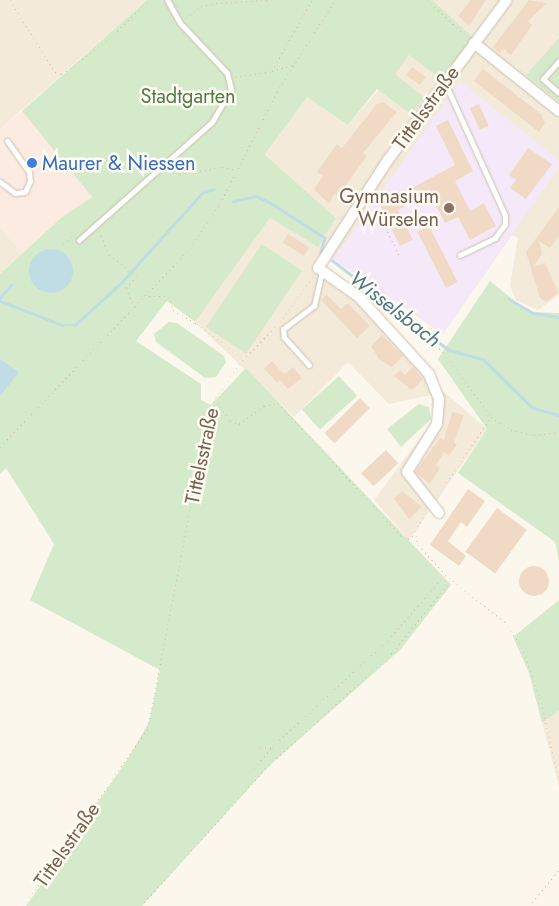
<!DOCTYPE html>
<html>
<head>
<meta charset="utf-8">
<style>
	body { margin:0 }
	#map { position:relative; width:559px; height:906px; overflow:hidden; background:#fcf7ec; font-family:Jost,sans-serif }
	div>[style] { position:absolute }
	[style*='--x'] { left:calc(var(--x)*1px); top:calc(var(--y)*1px); width:calc(var(--w)*1px); rotate:calc(var(--a)*1deg) }
	.residential>* { inset:0; background:#f3eada }
	.commercial>* { inset:0; background:#fbebe1 }
	.education>* { inset:0; background:#f4e8f9 }
	.green>* { inset:0; background:#d4eaca; transform-origin:0 0 }
	.water>* { inset:0; background:#c0dde6 }
	.round { border-radius:50% }
	.stream>* { height:2.5px; margin:-1.25px; padding:0 1.25px; transform-origin:1.25px; border-radius:1.25px; background:#c0dde6 }
	.building>* { inset:0; background:#f0dac5; transform-origin:0 0 }
	.path>* { height:1px; margin-top:-0.5px; transform-origin:0; background:repeating-linear-gradient(90deg,#d6bda7 0 1px,transparent 0 5px) }
	.roads { filter:drop-shadow(0 0 1px #cec0b1) drop-shadow(0 0 1px #cec0b1) }
	.service>* { height:5px; margin:-2.5px; padding:0 2.5px; transform-origin:2.5px; border-radius:2.5px; background:#fff }
	.minor>* { height:10px; margin:-5px; padding:0 5px; transform-origin:5px; border-radius:5px; background:#fff }
	.dots>* { width:14px; height:14px; translate:-50% -50%; box-sizing:border-box; border:2px solid #fefbf3; border-radius:50% }
	span { translate:-50% -50%; white-space:nowrap; text-align:center; line-height:1.15; -webkit-text-stroke:5px #fefbf3; paint-order:stroke }
	.park-label { font-size:20px; color:#527c47 }
	.street-label { font-size:20px; color:#77614f }
	.shop-label { font-size:20px; color:#366cbe }
	.left { translate:0 -50%; text-align:left }
	.education-label { font-size:20px; color:#785e54 }
	.right { translate:-100% -50%; text-align:right }
	.water-label { font-size:21px; color:#497989; font-style:italic }
</style>
</head>
<body>
<div id="map">
	<div class="residential">
		<i style="clip-path:polygon(0 0,147px 0,0 129px)"></i>
		<i style="clip-path:polygon(432px 0,559px 0,559px 295px,538px 310px,516px 300px,510px 286px,518px 238px,512px 235px,443px 334px,332px 257px,324px 267px,326px 281px,354px 300px,427px 377px,487px 429px,409px 540px,374px 500px,435px 418px,431px 395px,389px 404px,348px 362px,294px 417px,195px 322px,270px 218px,318px 247px,336px 218px,265px 156px,307px 97px,348px 125px,409px 55px,441px 79px,474px 38px)"></i>
		<i style="clip-path:polygon(0 228px,23px 253px,0 274px)"></i>
		<i style="clip-path:polygon(559px 711px,559px 787px,542px 723px)"></i>
	</div>
	<div class="commercial">
		<i style="clip-path:polygon(22px 111px,92px 197px,62px 217px,23px 253px,0 228px,0 129px)"></i>
	</div>
	<div class="education">
		<i style="clip-path:polygon(460px 81px,559px 160px,559px 167px,443px 334px,333px 259px)"></i>
	</div>
	<div class="green">
		<i style="clip-path:polygon(147px 0,432px 0,474px 38px,441px 79px,409px 55px,395px 74px,425px 98px,411px 114px,377px 89px,348px 125px,307px 97px,265px 155px,336px 218px,318px 247px,270px 218px,195px 322px,167px 301px,136px 341px,201px 384px,201px 400px,211px 405px,246px 368px,451px 585px,400px 650px,269px 766px,142px 906px,26px 906px,129px 757px,149px 722px,160px 670px,30px 600px,54px 544px,6px 468px,0 474px,0 274px,62px 217px,92px 197px,22px 111px)"></i>
		<i style="clip-path:polygon(559px 38px,559px 102px,526px 75px)"></i>
		<i style="left:262px;top:244px;width:48px;height:100px;rotate:34deg"></i>
		<i style="clip-path:polygon(490px 281px,528px 312px,559px 313px,559px 561px,555px 542px,458px 473px,487px 429px,438px 359px)"></i>
		<i style="clip-path:polygon(169px 322px,177px 323px,224px 356px,226px 362px,216px 377px,205px 378px,156px 342px,154px 334px)"></i>
		<i style="left:339px;top:376px;width:27px;height:50px;rotate:48deg"></i>
		<i style="clip-path:polygon(419px 404px,429px 407px,431px 419px,401px 447px,387px 429px)"></i>
		<i style="clip-path:polygon(559px 600px,559px 711px,542px 723px,529px 673px,513px 637px)"></i>
	</div>
	<div class="water">
		<i class="round" style="left:29px;top:249px;width:44px;height:44px"></i>
		<i style="clip-path:polygon(0 359px,19px 372px,0 396px)"></i>
	</div>
	<div class="stream">
		<i style="--x:233;--y:201;--w:24;--a:-12"></i>
		<i style="--x:256;--y:196;--w:17;--a:25"></i>
		<i style="--x:271;--y:203;--w:64;--a:32.9"></i>
		<i style="--x:325;--y:238;--w:15;--a:106"></i>
		<i style="--x:332;--y:260;--w:148;--a:37.6"></i>
		<i style="--x:449;--y:350;--w:35;--a:15"></i>
		<i style="--x:483;--y:359;--w:70;--a:44.4"></i>
		<i style="--x:533;--y:408;--w:27;--a:15"></i>
		<i style="--x:0;--y:298;--w:17;--a:-50"></i>
		<i style="--x:509;--y:299;--w:28;--a:30"></i>
		<i style="--x:533;--y:313;--w:26;--a:9"></i>
		<i style="--x:0;--y:301;--w:67;--a:20.9"></i>
		<i style="--x:63;--y:325;--w:12;--a:0"></i>
		<i style="--x:75;--y:325;--w:62;--a:-42.4"></i>
		<i style="--x:121;--y:283;--w:122;--a:-48"></i>
		<i style="--x:203;--y:192;--w:11;--a:-15"></i>
	</div>
	<div class="building">
		<i style="clip-path:polygon(471px 0,486px 0,469px 26px,458px 16px)"></i>
		<i style="clip-path:polygon(529px 0,547px 3px,528px 21px,532px 25px,511px 55px,504px 49px,500px 53px,493px 47px)"></i>
		<i style="left:412px;top:67px;width:17px;height:10px;rotate:36deg"></i>
		<i style="clip-path:polygon(483px 69px,541px 114px,545px 123px,539px 132px,474px 81px)"></i>
		<i style="clip-path:polygon(383px 102px,397px 112px,363px 153px,367px 156px,338px 196px,334px 194px,329px 204px,314px 189px,323px 176px,317px 172px,337px 144px,342px 148px,377px 104px)"></i>
		<i style="left:479px;top:104px;width:24px;height:10px;rotate:66deg"></i>
		<i style="clip-path:polygon(448px 120px,473px 171px,455px 181px,470px 211px,484px 203px,496px 226px,470px 240px,458px 217px,445px 223px,432px 198px,421px 204px,418px 199px,398px 210px,413px 240px,400px 246px,380px 205px,455px 165px,436px 126px)"></i>
		<i style="clip-path:polygon(528px 148px,552px 164px,526px 199px,510px 188px,516px 180px,509px 175px)"></i>
		<i style="clip-path:polygon(559px 207px,559px 236px,550px 248px,539px 241px,542px 254px,533px 267px,545px 263px,555px 285px,558px 293px,546px 302px,540px 298px,526px 252px)"></i>
		<i style="left:429px;top:226px;width:63px;height:13px;rotate:63deg"></i>
		<i style="left:288px;top:234px;width:25px;height:10px;rotate:32deg"></i>
		<i style="clip-path:polygon(327px 295px,341px 309px,348px 303px,370px 326px,357px 338px,321px 300px)"></i>
		<i style="clip-path:polygon(382px 335px,403px 356px,392px 367px,379px 359px,371px 346px)"></i>
		<i style="left:272px;top:361px;width:19px;height:11px;rotate:47deg"></i>
		<i style="left:293px;top:367px;width:14px;height:18px;rotate:51deg"></i>
		<i style="clip-path:polygon(413px 367px,423px 379px,412px 390px,394px 376px,400px 370px,405px 375px)"></i>
		<i style="left:360px;top:398px;width:14px;height:50px;rotate:45deg"></i>
		<i style="clip-path:polygon(452px 412px,464px 415px,454px 443px,457px 444px,449px 456px,444px 452px,436px 465px,440px 468px,430px 484px,415px 472px,440px 438px,444px 440px)"></i>
		<i style="left:386px;top:450px;width:18px;height:34px;rotate:47deg"></i>
		<i style="clip-path:polygon(468px 489px,485px 501px,467px 527px,461px 522px,448px 541px,466px 556px,459px 566px,430px 545px)"></i>
		<i style="clip-path:polygon(402px 491px,422px 507px,409px 519px,394px 498px)"></i>
		<i style="left:497px;top:508px;width:37px;height:54px;rotate:36deg"></i>
		<i class="round" style="left:519px;top:566px;width:30px;height:30px"></i>
	</div>
	<div class="path">
		<i style="--x:10;--y:0;--w:85;--a:58"></i>
		<i style="--x:55;--y:72;--w:7;--a:16"></i>
		<i style="--x:62;--y:74;--w:60;--a:-36.9"></i>
		<i style="--x:110;--y:38;--w:54;--a:-44.3"></i>
		<i style="--x:427;--y:0;--w:53;--a:42.7"></i>
		<i style="--x:186;--y:18;--w:19;--a:-39"></i>
		<i style="--x:201;--y:6;--w:15;--a:-11"></i>
		<i style="--x:216;--y:3;--w:53;--a:-3.2"></i>
		<i style="--x:272;--y:71;--w:22;--a:-16"></i>
		<i style="--x:235;--y:77;--w:37;--a:-9"></i>
		<i style="--x:272;--y:71;--w:81;--a:-60.6"></i>
		<i style="--x:168;--y:171;--w:12;--a:14"></i>
		<i style="--x:180;--y:174;--w:43;--a:-9.5"></i>
		<i style="--x:222;--y:167;--w:16;--a:11"></i>
		<i style="--x:372;--y:200;--w:64;--a:63.8"></i>
		<i style="--x:99;--y:231;--w:26;--a:67"></i>
		<i style="--x:109;--y:255;--w:35;--a:37"></i>
		<i style="--x:137;--y:276;--w:16;--a:133"></i>
		<i style="--x:126;--y:288;--w:22;--a:66"></i>
		<i style="--x:63;--y:243;--w:18;--a:-38"></i>
		<i style="--x:149;--y:296;--w:20;--a:0"></i>
		<i style="--x:169;--y:296;--w:15;--a:74"></i>
		<i style="--x:173;--y:310;--w:28;--a:30"></i>
		<i style="--x:197;--y:324;--w:58;--a:37.3"></i>
		<i style="--x:372;--y:296;--w:93;--a:38"></i>
		<i style="--x:445;--y:353;--w:79;--a:54.3"></i>
		<i style="--x:491;--y:417;--w:24;--a:33"></i>
		<i style="--x:511;--y:430;--w:24;--a:12"></i>
		<i style="--x:534;--y:435;--w:25;--a:-7"></i>
		<i style="--x:280;--y:322;--w:56;--a:-53.7"></i>
		<i style="--x:215;--y:398;--w:27;--a:57"></i>
		<i style="--x:230;--y:421;--w:9;--a:18"></i>
		<i style="--x:239;--y:424;--w:31;--a:-36"></i>
		<i style="--x:264;--y:406;--w:14;--a:-12"></i>
		<i style="--x:278;--y:403;--w:181;--a:47.2"></i>
		<i style="--x:401;--y:536;--w:8;--a:23"></i>
		<i style="--x:408;--y:539;--w:6;--a:-31"></i>
		<i style="--x:0;--y:447;--w:270;--a:-46.2"></i>
		<i style="--x:187;--y:252;--w:58;--a:-55.5"></i>
		<i style="--x:220;--y:204;--w:126;--a:-63"></i>
		<i style="--x:277;--y:92;--w:109;--a:-57.8"></i>
		<i style="--x:438;--y:495;--w:94;--a:-55.8"></i>
		<i style="--x:426;--y:513;--w:21;--a:121"></i>
		<i style="--x:415;--y:531;--w:14;--a:78"></i>
		<i style="--x:418;--y:545;--w:45;--a:46.8"></i>
		<i style="--x:449;--y:578;--w:71;--a:38.2"></i>
		<i style="--x:505;--y:622;--w:30;--a:56"></i>
		<i style="--x:522;--y:647;--w:54;--a:70.6"></i>
		<i style="--x:540;--y:698;--w:84;--a:77"></i>
		<i style="--x:260;--y:748;--w:11;--a:-5"></i>
		<i style="--x:254;--y:768;--w:28;--a:-49"></i>
		<i style="--x:272;--y:747;--w:158;--a:-42.7"></i>
		<i style="--x:388;--y:640;--w:86;--a:-48.8"></i>
		<i style="--x:24;--y:906;--w:217;--a:-55.1"></i>
		<i style="--x:148;--y:728;--w:329;--a:-79.1"></i>
		<i style="--x:210;--y:405;--w:56;--a:-53.7"></i>
		<i style="--x:243;--y:360;--w:49;--a:-45.8"></i>
		<i style="--x:141;--y:906;--w:190;--a:-47.8"></i>
		<i style="--x:269;--y:765;--w:168;--a:-42.3"></i>
		<i style="--x:393;--y:652;--w:92;--a:-51.1"></i>
		<i style="--x:529;--y:906;--w:47;--a:-50.2"></i>
	</div>
	<div class="roads">
		<div class="service">
			<i style="--x:559;--y:61;--w:24;--a:132"></i>
			<i style="--x:543;--y:79;--w:21;--a:41"></i>
			<i style="--x:445;--y:83;--w:145;--a:65.6"></i>
			<i style="--x:505;--y:215;--w:9;--a:90"></i>
			<i style="--x:505;--y:224;--w:17;--a:126"></i>
			<i style="--x:495;--y:238;--w:39;--a:154"></i>
			<i style="--x:0;--y:182;--w:19;--a:36"></i>
			<i style="--x:15;--y:193;--w:10;--a:-6"></i>
			<i style="--x:25;--y:192;--w:12;--a:-66"></i>
			<i style="--x:30;--y:181;--w:9;--a:-96"></i>
			<i style="--x:29;--y:172;--w:38;--a:-125"></i>
			<i style="--x:79;--y:240;--w:178;--a:-41.6"></i>
			<i style="--x:212;--y:122;--w:38;--a:-60"></i>
			<i style="--x:231;--y:89;--w:16;--a:-104"></i>
			<i style="--x:227;--y:73;--w:69;--a:-133.2"></i>
			<i style="--x:180;--y:23;--w:26;--a:-119"></i>
			<i style="--x:309;--y:365;--w:38;--a:-132"></i>
			<i style="--x:284;--y:337;--w:8;--a:-97"></i>
			<i style="--x:283;--y:329;--w:39;--a:-37"></i>
			<i style="--x:314;--y:306;--w:36;--a:-77"></i>
		</div>
		<div class="minor">
			<i style="--x:474;--y:43;--w:109;--a:38.7"></i>
			<i style="--x:439;--y:513;--w:52;--a:-128"></i>
			<i style="--x:407;--y:472;--w:57;--a:-58"></i>
			<i style="--x:437;--y:424;--w:25;--a:-85"></i>
			<i style="--x:439;--y:399;--w:27;--a:-112"></i>
			<i style="--x:429;--y:374;--w:104;--a:-132.3"></i>
			<i style="--x:359;--y:297;--w:50;--a:-144.7"></i>
			<i style="--x:318;--y:268;--w:129;--a:-57.1"></i>
			<i style="--x:388;--y:160;--w:199;--a:-53.4"></i>
		</div>
	</div>
	<div class="dots">
		<i style="left:32px;top:163px;background:#3f7fe0"></i>
		<i style="left:449px;top:208px;background:#8d6e63"></i>
	</div>
	<div class="park-label">
		<span style="left:188px;top:96px">Stadtgarten</span>
	</div>
	<div class="street-label">
		<span style="left:426px;top:108px;rotate:-54deg">Tittelsstraße</span>
		<span style="left:202px;top:456px;rotate:-78deg">Tittelsstraße</span>
		<span style="left:67px;top:845px;rotate:-55deg">Tittelsstraße</span>
	</div>
	<div class="shop-label">
		<span class="left" style="left:42px;top:163px">Maurer &amp; Niessen</span>
	</div>
	<div class="education-label">
		<span class="right" style="left:439px;top:208px">Gymnasium<br>Würselen</span>
	</div>
	<div class="water-label">
		<span style="left:395px;top:309px;rotate:38deg">Wisselsbach</span>
	</div>
</div>
</body>
</html>
